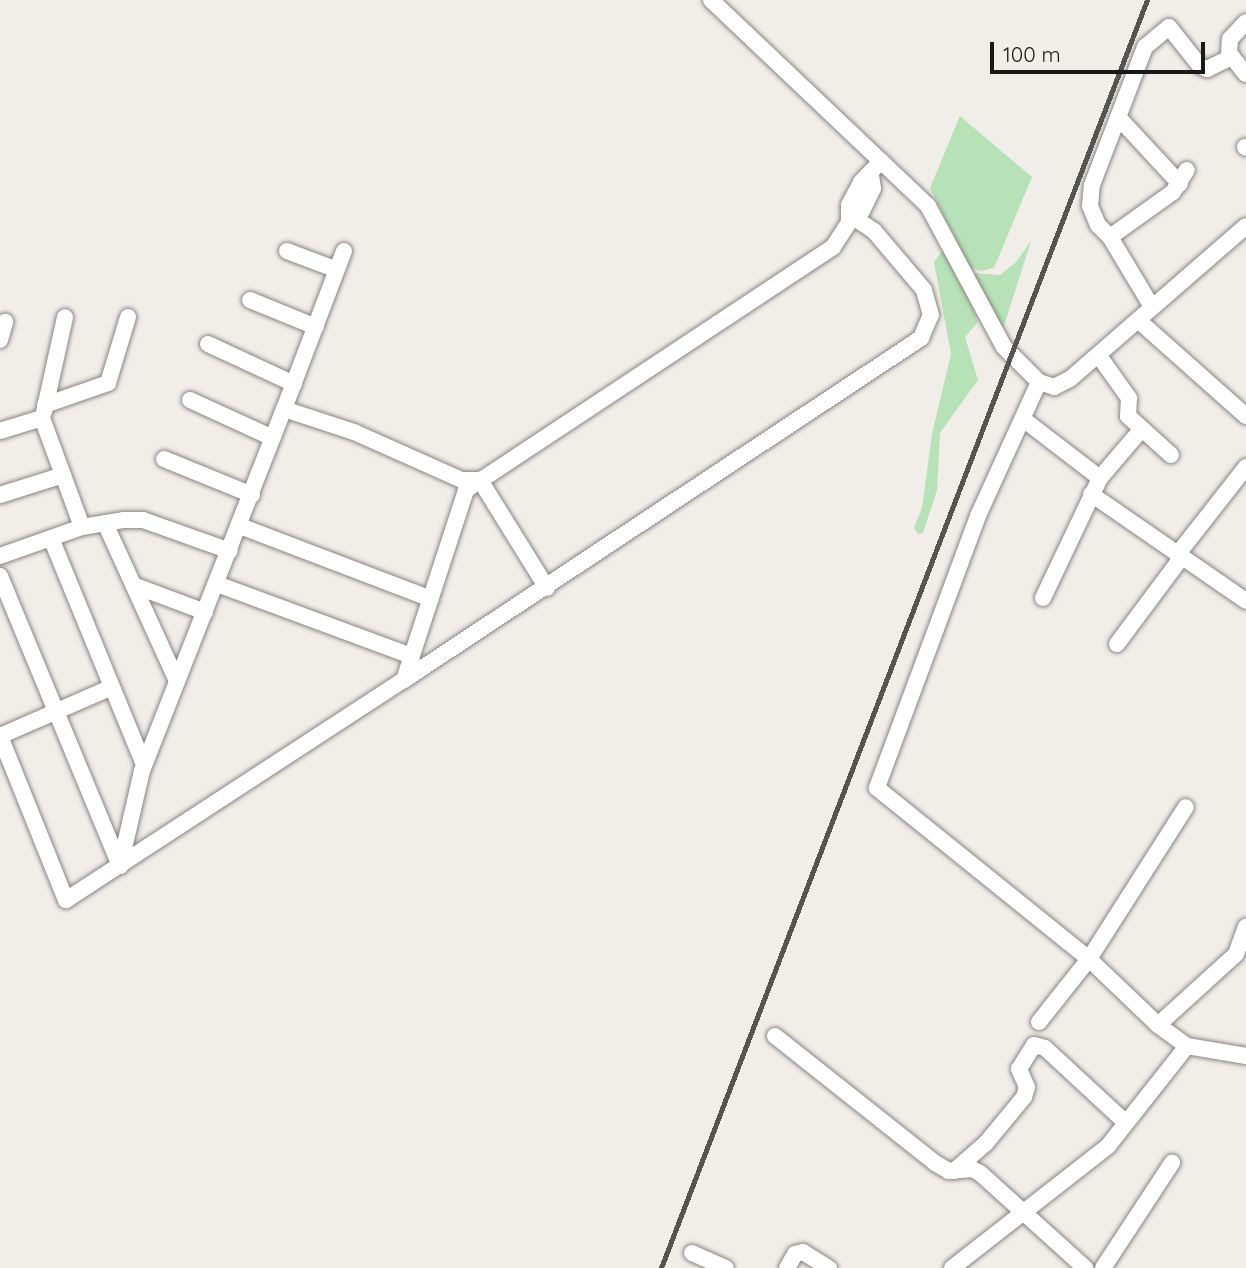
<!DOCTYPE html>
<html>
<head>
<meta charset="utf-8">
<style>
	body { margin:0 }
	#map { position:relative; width:1246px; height:1268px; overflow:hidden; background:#f1ede9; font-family:Quicksand,sans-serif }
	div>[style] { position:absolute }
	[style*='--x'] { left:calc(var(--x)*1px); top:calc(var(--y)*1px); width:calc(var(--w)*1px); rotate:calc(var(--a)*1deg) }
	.green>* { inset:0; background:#b7e2b7 }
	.roads { filter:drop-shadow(0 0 2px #888480) drop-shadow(0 0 2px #888480) }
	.minor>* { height:16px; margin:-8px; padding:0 8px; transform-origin:8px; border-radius:8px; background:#fff }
	.rail>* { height:4.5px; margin:-2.25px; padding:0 2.25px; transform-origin:2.25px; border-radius:2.25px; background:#555451 }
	span { translate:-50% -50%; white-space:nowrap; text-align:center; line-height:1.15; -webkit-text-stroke:6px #f1ede9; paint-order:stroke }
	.scale { position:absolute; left:990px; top:42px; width:215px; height:32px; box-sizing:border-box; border:4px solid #191816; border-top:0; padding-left:9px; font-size:21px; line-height:24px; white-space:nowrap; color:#191816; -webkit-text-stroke:5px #f1ede9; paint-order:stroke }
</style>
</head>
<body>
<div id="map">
	<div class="green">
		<i style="clip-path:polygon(960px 116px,1032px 177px,994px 268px,981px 271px,970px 267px,930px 188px)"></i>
		<i style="clip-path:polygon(1031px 241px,1002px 332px,973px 273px,1000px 275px,1016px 262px)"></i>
		<i style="clip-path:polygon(947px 245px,978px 322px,965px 337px,978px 380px,940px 433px,937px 490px,923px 533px,918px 534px,914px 527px,922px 508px,932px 434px,951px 354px,934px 262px)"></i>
	</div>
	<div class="roads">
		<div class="minor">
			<i style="--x:711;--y:0;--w:299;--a:43.5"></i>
			<i style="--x:928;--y:206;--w:160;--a:61.7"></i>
			<i style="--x:1004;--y:347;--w:49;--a:45"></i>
			<i style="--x:1039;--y:382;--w:16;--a:18"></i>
			<i style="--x:1054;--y:387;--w:18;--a:-27"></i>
			<i style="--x:1070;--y:379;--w:233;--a:-41"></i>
			<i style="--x:1229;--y:56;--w:17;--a:-87"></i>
			<i style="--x:1230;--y:39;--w:23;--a:-47"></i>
			<i style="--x:1118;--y:117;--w:91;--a:47.2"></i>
			<i style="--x:1245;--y:147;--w:1;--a:45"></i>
			<i style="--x:852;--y:216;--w:11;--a:-27"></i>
			<i style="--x:862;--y:211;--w:25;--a:-64"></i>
			<i style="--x:873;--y:188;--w:12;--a:-99"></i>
			<i style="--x:1110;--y:237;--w:17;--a:-135"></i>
			<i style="--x:1098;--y:225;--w:21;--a:-113"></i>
			<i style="--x:1090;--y:206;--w:21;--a:-85"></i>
			<i style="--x:1092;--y:185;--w:148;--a:-69"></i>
			<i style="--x:1145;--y:47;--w:31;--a:-40"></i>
			<i style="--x:1169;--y:27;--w:50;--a:51.5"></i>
			<i style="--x:1200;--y:66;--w:8;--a:23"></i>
			<i style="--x:1207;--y:69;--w:28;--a:-26"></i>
			<i style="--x:1232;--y:57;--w:22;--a:51"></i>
			<i style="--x:287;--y:251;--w:53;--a:20.8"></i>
			<i style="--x:250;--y:300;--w:71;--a:22.2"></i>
			<i style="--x:1152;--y:307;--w:82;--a:-121"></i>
			<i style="--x:1110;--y:237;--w:77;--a:-35.5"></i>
			<i style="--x:1173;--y:192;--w:26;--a:-58"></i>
			<i style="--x:1139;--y:321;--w:143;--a:41.6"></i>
			<i style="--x:0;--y:340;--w:19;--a:-74"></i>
			<i style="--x:208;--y:344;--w:95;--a:24.9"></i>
			<i style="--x:1099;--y:356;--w:52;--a:54.5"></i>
			<i style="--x:1129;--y:398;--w:18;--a:93"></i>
			<i style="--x:1128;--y:416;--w:58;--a:42.2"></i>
			<i style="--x:1039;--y:382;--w:147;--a:114.5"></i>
			<i style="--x:978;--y:516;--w:290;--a:110.4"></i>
			<i style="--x:877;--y:788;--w:272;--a:38.9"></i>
			<i style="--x:1089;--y:959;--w:95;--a:43.7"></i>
			<i style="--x:1158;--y:1025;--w:36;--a:36"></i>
			<i style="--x:1187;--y:1046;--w:60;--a:9.6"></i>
			<i style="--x:190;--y:400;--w:91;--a:24.6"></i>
			<i style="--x:45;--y:405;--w:67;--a:-19.2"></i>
			<i style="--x:108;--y:383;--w:69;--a:-73.1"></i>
			<i style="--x:284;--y:409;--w:169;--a:-69.2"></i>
			<i style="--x:44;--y:412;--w:97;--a:-77.5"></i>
			<i style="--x:1023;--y:419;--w:97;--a:37.5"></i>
			<i style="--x:0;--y:431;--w:44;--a:-17.2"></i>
			<i style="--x:42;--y:418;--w:116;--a:69.8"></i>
			<i style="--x:164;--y:459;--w:95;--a:22.2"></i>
			<i style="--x:1091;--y:494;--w:188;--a:34.6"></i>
			<i style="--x:0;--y:495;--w:66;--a:-17.6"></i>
			<i style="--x:105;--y:523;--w:174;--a:65.5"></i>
			<i style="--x:240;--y:526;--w:204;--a:20.9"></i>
			<i style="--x:51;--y:538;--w:245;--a:67.7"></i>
			<i style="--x:1177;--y:555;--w:112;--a:-51.9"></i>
			<i style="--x:0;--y:556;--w:87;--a:-19.5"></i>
			<i style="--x:82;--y:527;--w:43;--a:-9.5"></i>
			<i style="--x:124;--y:520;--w:19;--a:0"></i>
			<i style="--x:143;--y:520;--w:92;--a:19.6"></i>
			<i style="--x:0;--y:576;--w:314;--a:67.5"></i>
			<i style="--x:217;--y:584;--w:208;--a:20.3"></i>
			<i style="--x:133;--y:585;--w:77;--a:20.6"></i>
			<i style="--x:1043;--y:598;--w:133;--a:-64.6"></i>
			<i style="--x:1100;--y:478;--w:62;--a:-49.6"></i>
			<i style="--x:1117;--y:644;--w:107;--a:-53.3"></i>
			<i style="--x:404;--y:680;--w:620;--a:-33.48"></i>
			<i style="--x:921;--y:338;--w:25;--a:-67"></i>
			<i style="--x:931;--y:315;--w:26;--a:-106"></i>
			<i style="--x:924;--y:290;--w:77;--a:-130.3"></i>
			<i style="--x:874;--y:231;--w:27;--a:-146"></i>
			<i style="--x:0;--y:736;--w:177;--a:68.1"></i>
			<i style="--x:66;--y:900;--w:403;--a:-33.1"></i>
			<i style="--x:404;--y:680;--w:200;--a:-71.9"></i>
			<i style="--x:466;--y:490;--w:440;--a:-33.5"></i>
			<i style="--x:833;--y:247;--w:30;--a:-57"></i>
			<i style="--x:849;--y:222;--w:17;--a:-90"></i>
			<i style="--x:849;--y:205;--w:26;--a:-62"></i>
			<i style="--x:861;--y:182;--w:29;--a:-46"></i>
			<i style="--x:0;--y:736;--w:122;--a:-23.6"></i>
			<i style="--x:120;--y:866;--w:98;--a:-77"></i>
			<i style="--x:142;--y:771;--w:389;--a:-68.6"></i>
			<i style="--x:284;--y:409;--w:74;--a:18.2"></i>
			<i style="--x:354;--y:432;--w:118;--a:24"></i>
			<i style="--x:462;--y:480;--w:18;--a:0"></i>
			<i style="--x:480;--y:480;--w:127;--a:58.2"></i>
			<i style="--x:1039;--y:1022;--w:80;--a:-51.6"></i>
			<i style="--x:1089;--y:959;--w:180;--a:-57.5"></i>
			<i style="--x:1158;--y:1025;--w:105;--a:-42.3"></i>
			<i style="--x:1236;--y:954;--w:29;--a:-70"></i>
			<i style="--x:775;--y:1036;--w:204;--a:38.4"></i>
			<i style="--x:935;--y:1163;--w:16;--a:30"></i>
			<i style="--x:949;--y:1171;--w:23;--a:-5"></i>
			<i style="--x:972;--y:1169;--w:9;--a:27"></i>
			<i style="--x:980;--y:1173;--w:142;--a:42.1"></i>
			<i style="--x:954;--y:1171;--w:43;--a:-41.2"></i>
			<i style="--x:986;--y:1143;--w:60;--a:-50.4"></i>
			<i style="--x:1024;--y:1097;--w:10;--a:-73"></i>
			<i style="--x:1027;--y:1087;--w:20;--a:-114"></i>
			<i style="--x:1019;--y:1069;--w:28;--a:-58"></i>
			<i style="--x:1034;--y:1045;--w:11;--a:15"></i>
			<i style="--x:1045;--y:1048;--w:110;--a:42.8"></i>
			<i style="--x:692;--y:1253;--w:37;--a:24"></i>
			<i style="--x:787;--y:1268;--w:16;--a:-60"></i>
			<i style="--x:795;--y:1254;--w:8;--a:-14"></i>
			<i style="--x:803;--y:1252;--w:31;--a:32"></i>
			<i style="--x:952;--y:1268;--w:198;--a:-38"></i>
			<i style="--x:1108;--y:1146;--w:127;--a:-51.7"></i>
			<i style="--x:1103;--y:1268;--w:126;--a:-56.7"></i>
		</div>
	</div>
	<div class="rail">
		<i style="--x:661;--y:1268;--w:1358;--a:-69.03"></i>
	</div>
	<div class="scale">100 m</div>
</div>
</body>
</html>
